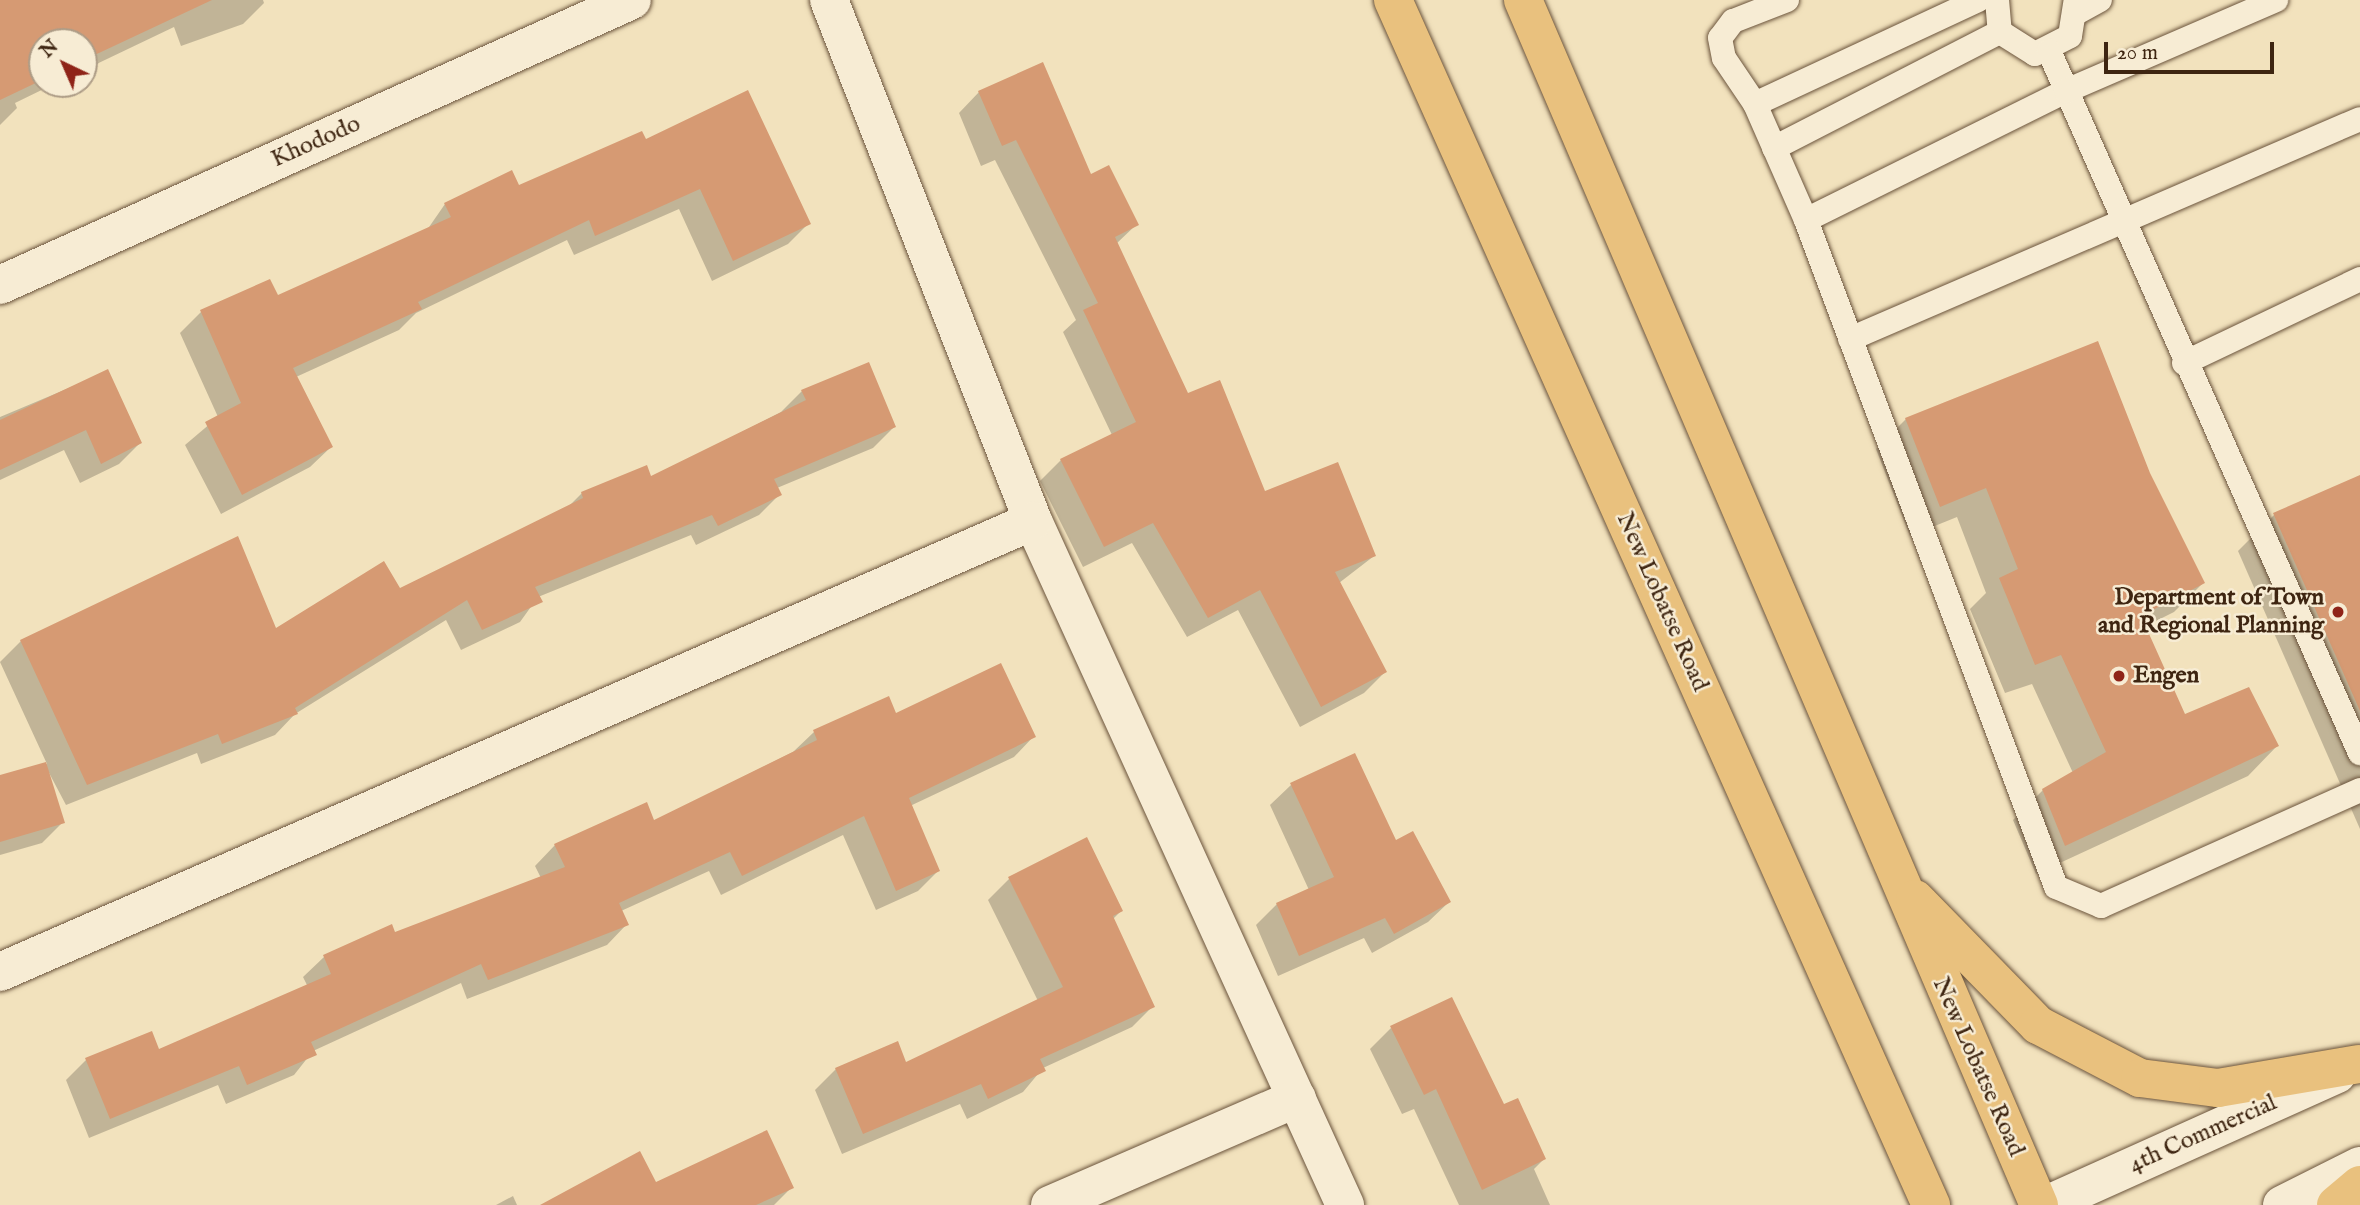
<!DOCTYPE html>
<html>
<head>
<meta charset="utf-8">
<style>
	body { margin:0 }
	#map { position:relative; width:2360px; height:1205px; overflow:hidden; background:#f2e2bd; font-family:"IM FELL English",serif }
	div>[style] { position:absolute }
	[style*='--x'] { left:calc(var(--x)*1px); top:calc(var(--y)*1px); width:calc(var(--w)*1px); rotate:calc(var(--a)*1deg) }
	.shadow>* { inset:0; background:#0003 }
	.building>* { inset:0; background:#d69a73 }
	.roads { filter:drop-shadow(0 0 2px #6b543c) drop-shadow(0 0 2px #6b543c) }
	.service>* { height:24px; margin:-12px; padding:0 12px; transform-origin:12px; border-radius:12px; background:#f7ecd4 }
	.minor>* { height:38px; margin:-19px; padding:0 19px; transform-origin:19px; border-radius:19px; background:#f7ecd4 }
	.primary>* { height:38px; margin:-19px; padding:0 19px; transform-origin:19px; border-radius:19px; background:#e9c17e }
	.dots>* { width:19px; height:19px; translate:-50% -50%; box-sizing:border-box; border:4px solid #f7ecd4; border-radius:50% }
	span { translate:-50% -50%; white-space:nowrap; text-align:center; line-height:1.15; -webkit-text-stroke:5px #f7ecd4; paint-order:stroke }
	.street-label { font-size:24px; color:#3e2511 }
	.poi-label { font-size:24px; color:#3e2511; font-weight:700 }
	.right { translate:-100% -50%; text-align:right }
	.left { translate:0 -50%; text-align:left }
	.north { position:absolute; left:28px; top:28px; width:70px; height:70px; box-sizing:border-box; background:#f7ecd4; border:2px solid #ad9c86; border-radius:50%; rotate:316deg; font-size:19px; font-weight:700; line-height:28px; text-align:center; color:#3e2511 }
	.north::after { content:''; display:block; margin:auto; width:24px; height:32px; background:#8f2418; clip-path:polygon(50% 0,100% 100%,50% 72%,0 100%) }
	.scale { position:absolute; left:2104px; top:42px; width:170px; height:32px; box-sizing:border-box; border:4px solid #3e2511; border-top:0; padding-left:9px; font-size:21px; line-height:24px; white-space:nowrap; color:#3e2511; -webkit-text-stroke:5px #f7ecd4; paint-order:stroke }
</style>
</head>
<body>
<div id="map">
	<div class="shadow">
		<i style="clip-path:polygon(0 0,263px 0,264px 3px,243px 24px,181px 46px,174px 27px,84px 70px,84px 42px,42px 42px,42px 84px,54px 84px,15px 103px,17px 108px,0 125px)"></i>
		<i style="clip-path:polygon(979px 92px,1091px 176px,1137px 224px,1116px 244px,1187px 396px,1264px 493px,1374px 556px,1339px 583px,1385px 672px,1364px 693px,1300px 727px,1238px 610px,1187px 637px,1132px 543px,1083px 567px,1040px 481px,1061px 460px,1112px 435px,1063px 332px,1076px 320px,995px 160px,981px 166px,959px 113px)"></i>
		<i style="clip-path:polygon(645px 141px,809px 223px,788px 244px,712px 281px,679px 209px,574px 255px,567px 240px,416px 313px,399px 330px,296px 377px,331px 447px,310px 467px,221px 514px,185px 445px,218px 417px,180px 333px,201px 312px,277px 298px,427px 230px,445px 204px,518px 188px)"></i>
		<i style="clip-path:polygon(107px 372px,140px 443px,119px 464px,80px 483px,64px 450px,0 480px,0 417px)"></i>
		<i style="clip-path:polygon(802px 391px,894px 427px,873px 448px,777px 488px,780px 494px,759px 515px,696px 545px,691px 535px,538px 597px,520px 622px,461px 650px,446px 620px,295px 714px,275px 735px,201px 764px,197px 753px,66px 805px,47px 769px,63px 822px,42px 843px,0 855px,0 777px,47px 764px,0 662px,21px 641px,275px 630px,400px 590px,568px 507px,582px 493px,650px 479px,781px 412px)"></i>
		<i style="clip-path:polygon(1906px 419px,2149px 474px,2203px 583px,2174px 612px,2144px 627px,2184px 716px,2277px 746px,2248px 776px,2036px 874px,2013px 820px,2043px 790px,2073px 773px,2032px 684px,2005px 693px,1970px 609px,1986px 593px,1957px 517px,1910px 536px,1876px 449px)"></i>
		<i style="clip-path:polygon(2360px 477px,2360px 829px,2238px 551px,2274px 515px)"></i>
		<i style="clip-path:polygon(888px 699px,895px 715px,1034px 736px,1014px 757px,910px 806px,938px 871px,918px 891px,876px 910px,843px 835px,721px 895px,709px 871px,621px 911px,627px 924px,607px 945px,467px 999px,461px 983px,313px 1051px,294px 1075px,226px 1104px,218px 1085px,89px 1138px,66px 1080px,86px 1060px,158px 1052px,308px 987px,303px 977px,324px 957px,391px 926px,394px 934px,541px 878px,535px 866px,555px 845px,654px 822px,793px 752px,814px 732px)"></i>
		<i style="clip-path:polygon(1291px 785px,1395px 842px,1449px 902px,1428px 922px,1372px 953px,1364px 938px,1278px 976px,1256px 925px,1277px 904px,1309px 890px,1270px 805px)"></i>
		<i style="clip-path:polygon(1009px 879px,1121px 911px,1113px 919px,1153px 1006px,1132px 1027px,1043px 1068px,1023px 1092px,967px 1119px,960px 1104px,842px 1154px,815px 1090px,836px 1069px,906px 1064px,1038px 1001px,988px 900px)"></i>
		<i style="clip-path:polygon(1391px 1028px,1503px 1107px,1544px 1159px,1534px 1169px,1550px 1205px,1459px 1205px,1414px 1109px,1402px 1114px,1370px 1049px)"></i>
		<i style="clip-path:polygon(655px 1184px,791px 1188px,774px 1205px,543px 1205px)"></i>
		<i style="clip-path:polygon(513px 1196px,517px 1205px,496px 1205px)"></i>
	</div>
	<div class="building">
		<i style="clip-path:polygon(0 0,212px 0,84px 60px,84px 42px,42px 42px,42px 80px,0 100px)"></i>
		<i style="clip-path:polygon(1043px 62px,1091px 174px,1109px 165px,1139px 225px,1115px 237px,1188px 393px,1220px 380px,1265px 491px,1338px 462px,1376px 556px,1335px 572px,1387px 672px,1321px 707px,1260px 590px,1208px 618px,1153px 523px,1104px 547px,1060px 459px,1136px 422px,1083px 310px,1098px 303px,1016px 140px,1002px 146px,978px 91px)"></i>
		<i style="clip-path:polygon(748px 90px,811px 224px,733px 261px,700px 189px,595px 236px,589px 220px,418px 302px,422px 309px,293px 368px,333px 447px,242px 495px,205px 422px,241px 403px,200px 310px,270px 279px,278px 295px,451px 217px,444px 203px,512px 170px,519px 185px,642px 131px,646px 139px)"></i>
		<i style="clip-path:polygon(2098px 341px,2150px 473px,2205px 583px,2141px 616px,2185px 714px,2249px 687px,2279px 746px,2065px 846px,2042px 789px,2106px 752px,2061px 655px,2035px 665px,1999px 578px,2018px 569px,1986px 488px,1940px 507px,1905px 418px)"></i>
		<i style="clip-path:polygon(869px 362px,896px 427px,774px 479px,782px 495px,718px 526px,712px 515px,535px 587px,543px 602px,482px 630px,467px 600px,295px 708px,298px 714px,222px 744px,218px 734px,87px 785px,20px 640px,238px 536px,276px 628px,384px 561px,400px 588px,583px 498px,581px 492px,647px 465px,651px 476px,806px 400px,801px 390px)"></i>
		<i style="clip-path:polygon(108px 369px,142px 443px,101px 464px,86px 430px,0 470px,0 420px)"></i>
		<i style="clip-path:polygon(2360px 475px,2360px 711px,2273px 513px)"></i>
		<i style="clip-path:polygon(1001px 663px,1036px 737px,909px 798px,940px 871px,896px 891px,864px 816px,742px 876px,730px 852px,619px 903px,629px 925px,488px 980px,481px 964px,311px 1042px,317px 1055px,247px 1085px,239px 1066px,110px 1119px,85px 1058px,152px 1031px,159px 1049px,331px 974px,323px 955px,392px 924px,395px 932px,565px 867px,554px 844px,647px 802px,654px 820px,817px 740px,813px 730px,889px 696px,896px 713px)"></i>
		<i style="clip-path:polygon(1355px 753px,1396px 840px,1413px 831px,1451px 902px,1394px 934px,1385px 918px,1299px 956px,1276px 903px,1334px 877px,1290px 783px)"></i>
		<i style="clip-path:polygon(46px 762px,65px 823px,0 842px,0 775px)"></i>
		<i style="clip-path:polygon(1087px 837px,1123px 911px,1113px 916px,1155px 1007px,1040px 1059px,1046px 1071px,988px 1099px,981px 1084px,863px 1134px,835px 1068px,898px 1041px,906px 1062px,1063px 987px,1008px 877px)"></i>
		<i style="clip-path:polygon(1452px 997px,1504px 1104px,1518px 1098px,1546px 1159px,1482px 1190px,1436px 1089px,1424px 1095px,1390px 1026px)"></i>
		<i style="clip-path:polygon(767px 1130px,794px 1188px,756px 1205px,540px 1205px,640px 1151px,656px 1182px)"></i>
	</div>
	<div class="roads">
		<div class="service">
			<i style="--x:1787;--y:0;--w:58;--a:158.7"></i>
			<i style="--x:1733;--y:21;--w:21;--a:127"></i>
			<i style="--x:1720;--y:38;--w:20;--a:79"></i>
			<i style="--x:1724;--y:58;--w:55;--a:56"></i>
			<i style="--x:1755;--y:104;--w:127;--a:66.3"></i>
			<i style="--x:1806;--y:220;--w:712;--a:69.45"></i>
			<i style="--x:2056;--y:887;--w:49;--a:22.9"></i>
			<i style="--x:2101;--y:906;--w:284;--a:-24.1"></i>
			<i style="--x:1997;--y:0;--w:32;--a:85"></i>
			<i style="--x:2000;--y:32;--w:41;--a:32.2"></i>
			<i style="--x:2035;--y:54;--w:39;--a:-27"></i>
			<i style="--x:2070;--y:36;--w:36;--a:-81"></i>
			<i style="--x:2078;--y:12;--w:25;--a:-29"></i>
			<i style="--x:2049;--y:51;--w:768;--a:66.11"></i>
			<i style="--x:1755;--y:104;--w:246;--a:-25"></i>
			<i style="--x:1774;--y:148;--w:254;--a:-27.2"></i>
			<i style="--x:1806;--y:220;--w:290;--a:-26.4"></i>
			<i style="--x:2066;--y:91;--w:229;--a:-23.4"></i>
			<i style="--x:1850;--y:339;--w:555;--a:-23.33"></i>
			<i style="--x:2184;--y:363;--w:195;--a:-25.5"></i>
		</div>
		<div class="minor">
			<i style="--x:829;--y:0;--w:560;--a:68.62"></i>
			<i style="--x:1033;--y:521;--w:752;--a:65.48"></i>
			<i style="--x:0;--y:285;--w:693;--a:-24.27"></i>
			<i style="--x:0;--y:972;--w:1127;--a:-23.59"></i>
			<i style="--x:1050;--y:1205;--w:269;--a:-23.4"></i>
			<i style="--x:2046;--y:1205;--w:319;--a:-24.2"></i>
			<i style="--x:2282;--y:1205;--w:87;--a:-26.6"></i>
		</div>
		<div class="primary">
			<i style="--x:1393;--y:0;--w:1320;--a:65.94"></i>
			<i style="--x:1523;--y:0;--w:1311;--a:66.82"></i>
			<i style="--x:1915;--y:899;--w:176;--a:45.7"></i>
			<i style="--x:2038;--y:1025;--w:115;--a:27.5"></i>
			<i style="--x:2140;--y:1078;--w:79;--a:7.3"></i>
			<i style="--x:2218;--y:1088;--w:143;--a:-9.7"></i>
			<i style="--x:2336;--y:1205;--w:31;--a:-40"></i>
		</div>
	</div>
	<div class="dots">
		<i style="left:2338px;top:612px;background:#8f2418"></i>
		<i style="left:2119px;top:676px;background:#8f2418"></i>
	</div>
	<div class="street-label">
		<span style="left:316px;top:142px;rotate:-24deg">Khododo</span>
		<span style="left:1662px;top:602px;rotate:66deg">New Lobatse Road</span>
		<span style="left:1978px;top:1067px;rotate:66deg">New Lobatse Road</span>
		<span style="left:2203px;top:1134px;rotate:-24deg">4th Commercial</span>
	</div>
	<div class="poi-label">
		<span class="right" style="left:2324px;top:612px">Department of Town<br>and Regional Planning</span>
		<span class="left" style="left:2133px;top:676px">Engen</span>
	</div>
	<div class="north">N</div>
	<div class="scale">20 m</div>
</div>
</body>
</html>
